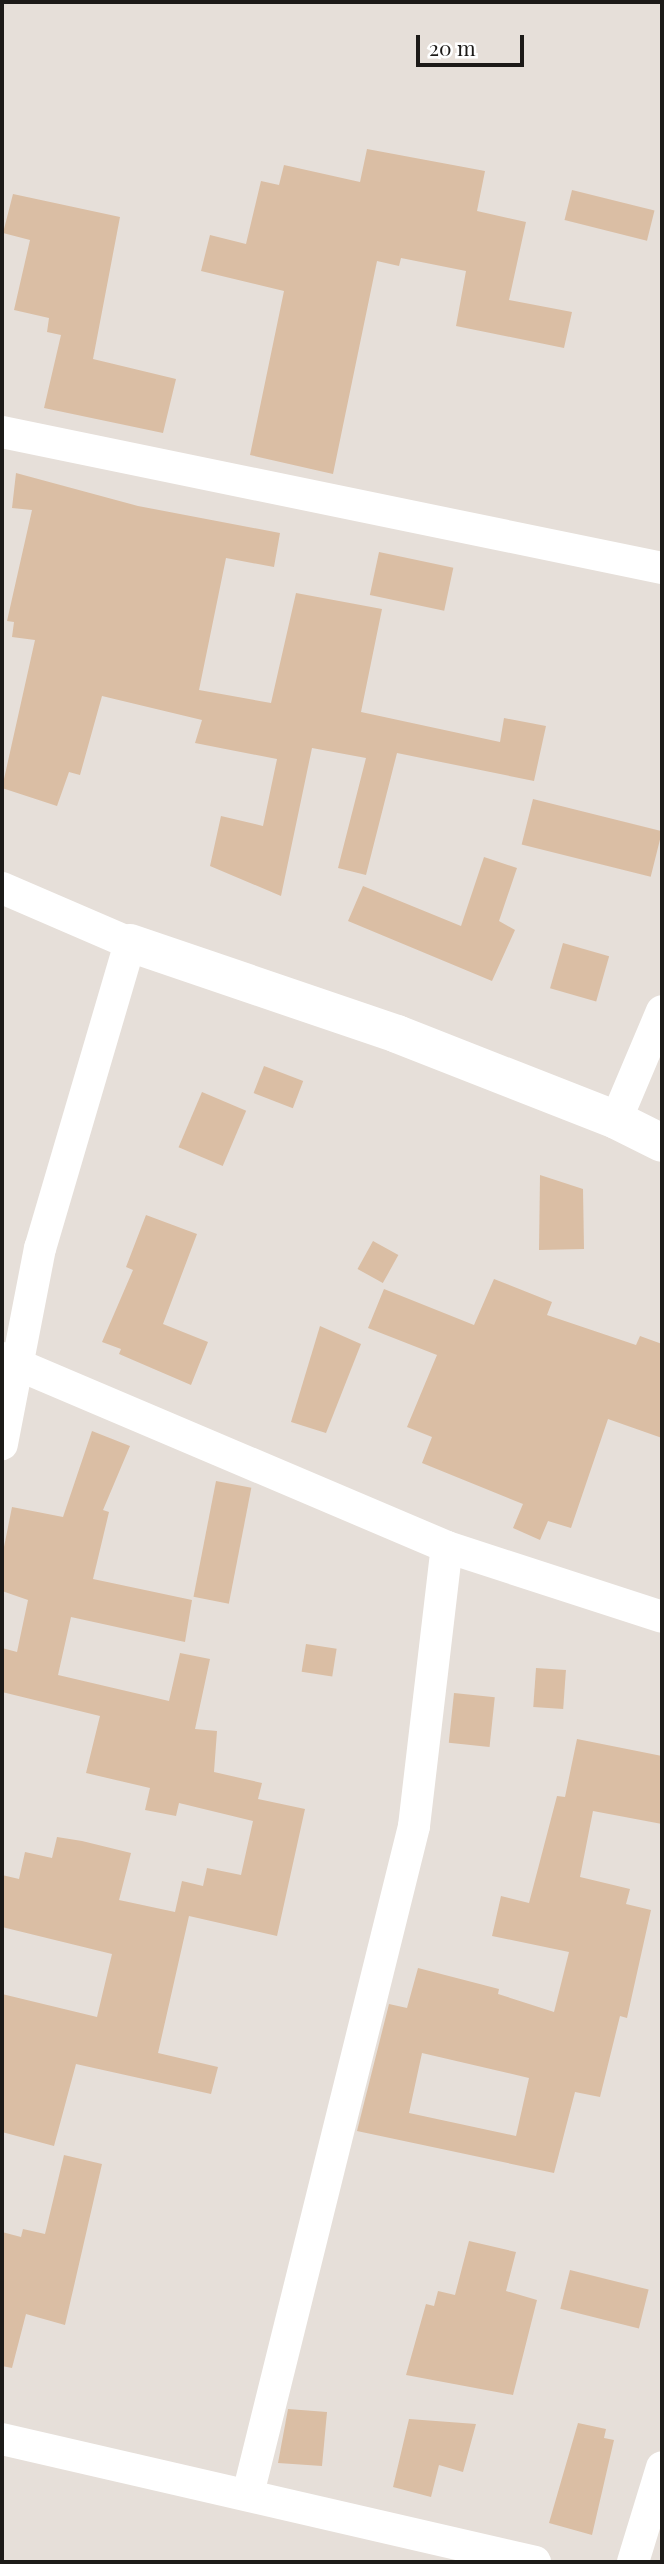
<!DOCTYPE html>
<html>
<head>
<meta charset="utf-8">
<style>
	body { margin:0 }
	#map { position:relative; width:664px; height:2564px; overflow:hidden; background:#e6dfd9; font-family:"Playfair Display",serif }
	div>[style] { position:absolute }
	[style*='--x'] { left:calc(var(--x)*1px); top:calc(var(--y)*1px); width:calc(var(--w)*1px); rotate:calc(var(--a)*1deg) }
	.building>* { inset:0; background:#dabea4; transform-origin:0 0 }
	.minor>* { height:32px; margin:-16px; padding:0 16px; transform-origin:16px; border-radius:16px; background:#fff }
	.tertiary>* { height:38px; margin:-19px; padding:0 19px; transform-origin:19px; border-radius:19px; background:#fff }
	span { translate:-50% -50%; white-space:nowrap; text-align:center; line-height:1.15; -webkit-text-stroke:6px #fff; paint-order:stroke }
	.frame { position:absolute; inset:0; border:4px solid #1c1a18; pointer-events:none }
	.scale { position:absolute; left:416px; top:35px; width:108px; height:32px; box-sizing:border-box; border:4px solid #1c1a18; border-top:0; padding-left:9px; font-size:21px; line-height:24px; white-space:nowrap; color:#1c1a18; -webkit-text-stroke:5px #fff; paint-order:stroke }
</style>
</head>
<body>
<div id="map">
	<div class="building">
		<i style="clip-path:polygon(367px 149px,485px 171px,477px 211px,526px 222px,509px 300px,572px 312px,564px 348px,456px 326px,466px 271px,401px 258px,399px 266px,377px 261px,333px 474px,250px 455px,284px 291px,201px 271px,210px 235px,246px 244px,261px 181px,279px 185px,284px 165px,360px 182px)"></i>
		<i style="left:572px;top:190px;width:85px;height:31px;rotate:14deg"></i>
		<i style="clip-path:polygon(13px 194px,120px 217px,93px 359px,176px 379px,163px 433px,44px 408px,61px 335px,47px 332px,49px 318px,14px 310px,30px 240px,3px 233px)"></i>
		<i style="clip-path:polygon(16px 473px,138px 506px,280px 533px,274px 567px,226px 558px,199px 690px,271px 703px,296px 593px,382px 609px,361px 712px,500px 742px,504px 718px,546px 726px,534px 781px,397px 753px,366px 875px,338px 868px,366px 758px,312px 748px,281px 896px,210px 866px,221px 816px,263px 826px,277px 759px,195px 743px,202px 720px,102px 696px,80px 775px,69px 772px,57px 806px,2px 788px,35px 640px,12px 637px,14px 622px,7px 621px,32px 510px,12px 508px)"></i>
		<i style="left:379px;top:552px;width:76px;height:44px;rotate:12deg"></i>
		<i style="left:533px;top:799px;width:133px;height:47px;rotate:14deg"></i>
		<i style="clip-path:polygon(484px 857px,517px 868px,499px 921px,515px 930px,492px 981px,348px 921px,363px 886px,461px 926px)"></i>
		<i style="left:563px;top:943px;width:48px;height:47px;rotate:16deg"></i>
		<i style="left:264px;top:1066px;width:42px;height:29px;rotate:21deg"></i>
		<i style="left:202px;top:1092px;width:48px;height:60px;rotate:23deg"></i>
		<i style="clip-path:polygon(540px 1175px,583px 1189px,584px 1249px,539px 1250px)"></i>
		<i style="clip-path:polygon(146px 1215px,197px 1234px,163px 1324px,208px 1342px,191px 1385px,119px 1354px,121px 1349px,102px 1342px,133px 1270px,126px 1267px)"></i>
		<i style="left:373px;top:1241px;width:29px;height:32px;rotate:29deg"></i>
		<i style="clip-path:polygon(494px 1279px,552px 1302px,547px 1315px,636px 1345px,640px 1336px,662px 1344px,662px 1438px,608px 1419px,571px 1528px,548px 1521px,540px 1540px,513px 1528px,523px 1504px,422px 1463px,432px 1437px,407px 1427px,437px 1355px,368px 1328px,384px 1289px,474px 1325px)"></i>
		<i style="clip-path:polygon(320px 1326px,361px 1344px,326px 1433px,291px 1422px)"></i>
		<i style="clip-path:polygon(92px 1431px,130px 1446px,103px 1510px,109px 1512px,93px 1579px,192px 1600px,185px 1642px,71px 1617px,58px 1675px,169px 1701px,180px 1653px,210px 1659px,195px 1729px,217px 1731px,214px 1772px,262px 1783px,258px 1799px,305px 1809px,277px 1936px,189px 1916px,158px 2053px,218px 2067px,211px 2094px,76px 2064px,54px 2146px,2px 2132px,2px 1994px,97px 2017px,112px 1954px,2px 1927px,2px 1875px,19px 1879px,25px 1852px,52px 1858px,57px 1837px,82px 1841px,131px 1853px,119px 1900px,175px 1912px,182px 1881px,203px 1886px,207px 1868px,241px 1875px,253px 1821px,179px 1803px,176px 1816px,145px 1810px,150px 1788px,86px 1773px,100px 1716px,2px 1692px,2px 1648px,17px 1652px,28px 1600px,2px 1591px,2px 1557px,12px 1507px,63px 1517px)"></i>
		<i style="left:216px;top:1481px;width:36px;height:118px;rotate:11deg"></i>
		<i style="left:306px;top:1644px;width:31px;height:28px;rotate:9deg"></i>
		<i style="left:536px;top:1668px;width:30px;height:39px;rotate:4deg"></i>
		<i style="left:454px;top:1693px;width:41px;height:50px;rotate:6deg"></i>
		<i style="clip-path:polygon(evenodd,577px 1739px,662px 1756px,662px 1824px,593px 1811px,580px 1877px,630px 1889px,626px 1904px,651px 1910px,627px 2018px,620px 2016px,600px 2097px,575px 2092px,554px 2173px,357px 2131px,389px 2004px,407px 2008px,418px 1968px,499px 1989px,498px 1994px,554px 2012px,569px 1952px,492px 1936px,501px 1896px,529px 1903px,557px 1796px,565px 1797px,577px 1739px,422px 2053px,529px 2078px,516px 2136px,409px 2113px,422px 2053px)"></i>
		<i style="clip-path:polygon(64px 2155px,102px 2164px,65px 2325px,26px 2314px,12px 2368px,2px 2366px,2px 2232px,21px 2237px,23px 2229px,45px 2234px)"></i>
		<i style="clip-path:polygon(469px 2241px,516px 2252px,506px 2291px,537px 2300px,513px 2395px,406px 2375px,426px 2304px,434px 2306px,438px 2291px,455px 2295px)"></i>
		<i style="left:570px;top:2270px;width:81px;height:40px;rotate:14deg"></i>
		<i style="clip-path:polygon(288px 2409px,327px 2412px,322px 2466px,278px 2463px)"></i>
		<i style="clip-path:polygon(409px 2419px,476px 2424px,463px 2472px,439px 2465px,431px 2497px,393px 2487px)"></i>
		<i style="clip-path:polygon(578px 2423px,606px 2429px,604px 2438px,614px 2440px,592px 2535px,549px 2523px)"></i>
	</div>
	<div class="minor">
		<i style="--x:2;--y:432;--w:674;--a:11.64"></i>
		<i style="--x:2;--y:888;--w:139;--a:23.3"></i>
		<i style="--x:130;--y:943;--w:318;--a:106.4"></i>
		<i style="--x:40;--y:1248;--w:200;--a:101"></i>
		<i style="--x:616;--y:1120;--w:118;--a:-67.1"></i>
		<i style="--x:2;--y:1358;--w:483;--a:23"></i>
		<i style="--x:447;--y:1547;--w:226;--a:18"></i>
		<i style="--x:2;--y:2439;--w:547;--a:12.99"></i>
		<i style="--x:248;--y:2494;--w:688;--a:-76.04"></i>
		<i style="--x:414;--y:1826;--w:281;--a:-83.3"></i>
		<i style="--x:633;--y:2562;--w:99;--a:-73"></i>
	</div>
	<div class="tertiary">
		<i style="--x:130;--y:943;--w:282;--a:18.8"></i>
		<i style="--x:397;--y:1034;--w:235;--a:21.4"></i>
		<i style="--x:616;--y:1120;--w:51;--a:26.6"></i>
	</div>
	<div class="frame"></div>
	<div class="scale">20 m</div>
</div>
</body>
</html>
